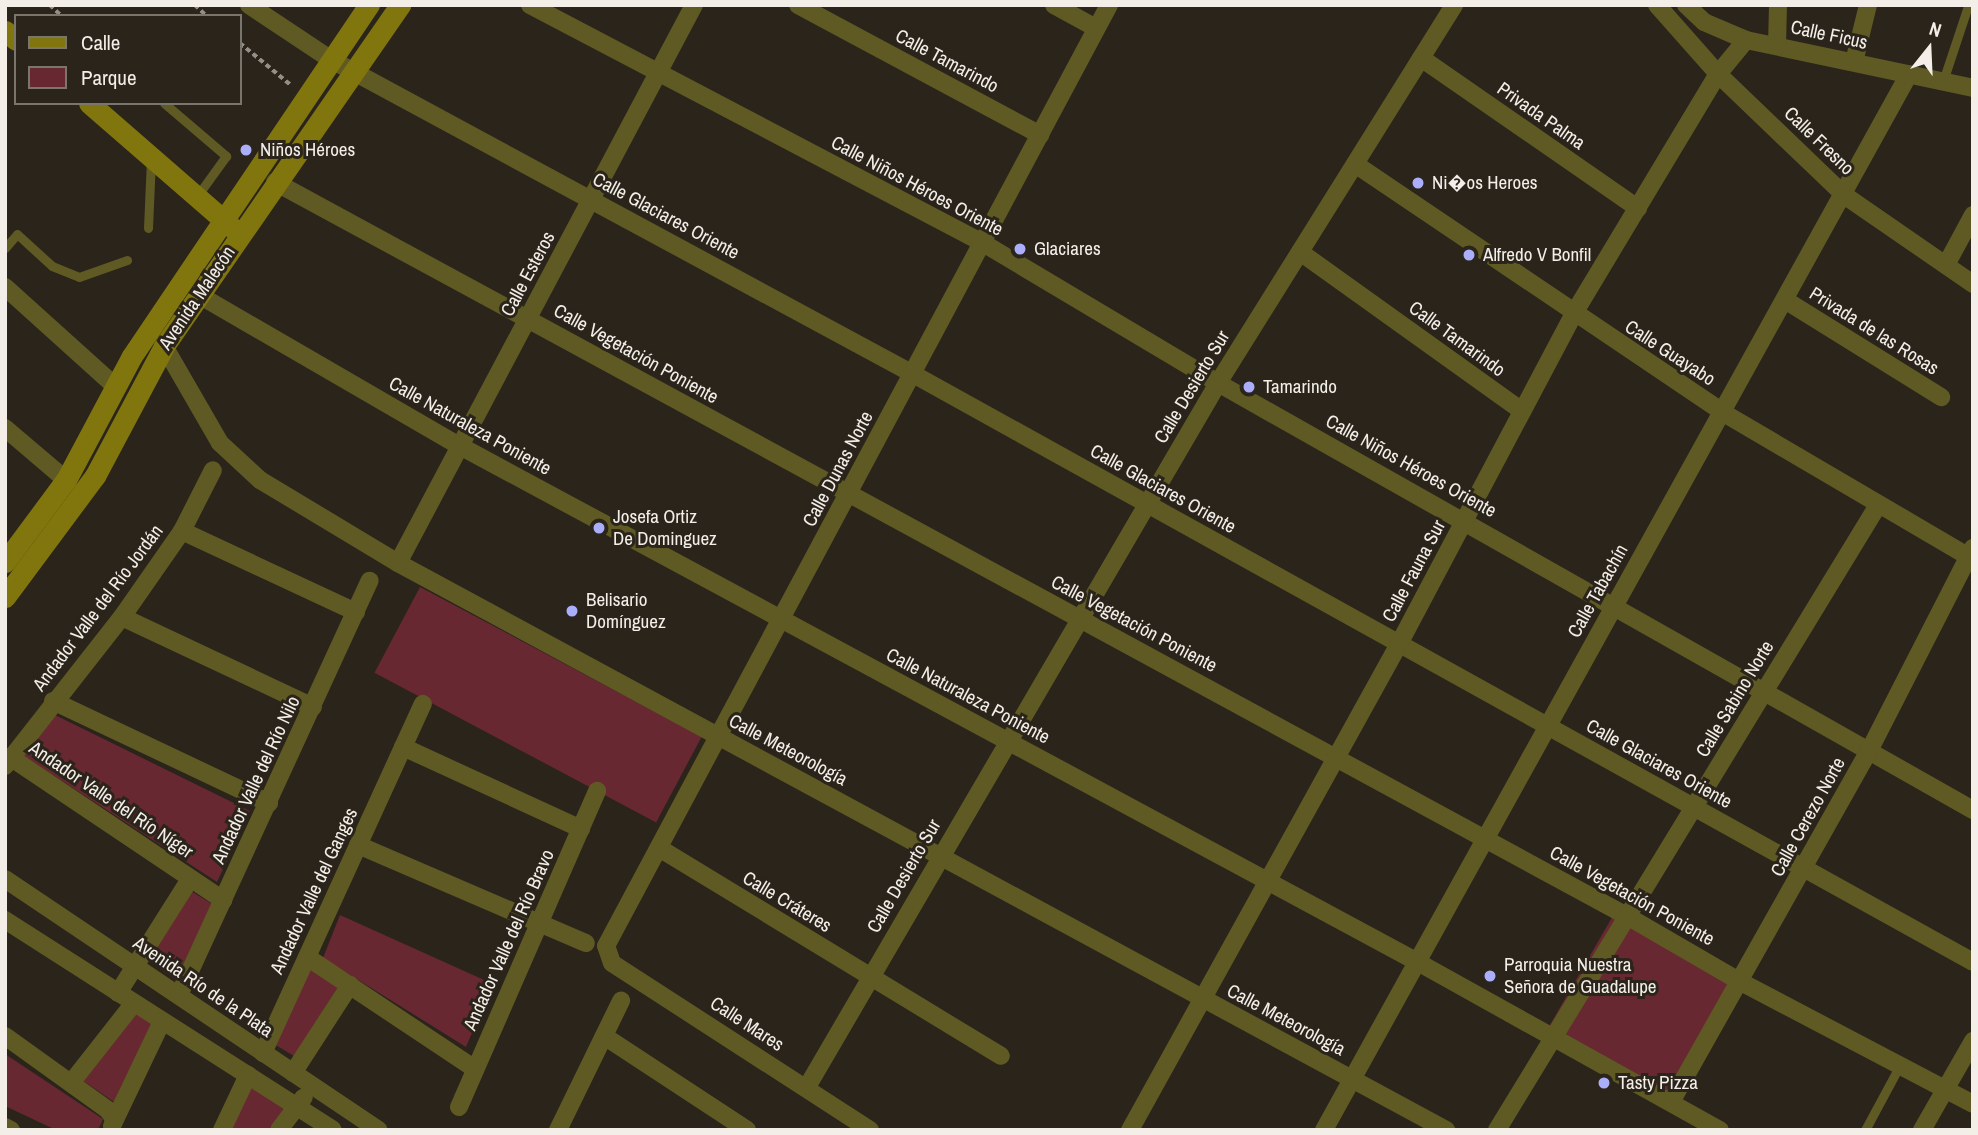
<!DOCTYPE html>
<html>
<head>
<meta charset="utf-8">
<style>
	body { margin:0 }
	#map { position:relative; width:1978px; height:1135px; overflow:hidden; background:#2a241b; font-family:"Archivo Narrow",sans-serif }
	div>[style] { position:absolute }
	[style*='--x'] { left:calc(var(--x)*1px); top:calc(var(--y)*1px); width:calc(var(--w)*1px); rotate:calc(var(--a)*1deg) }
	.green>* { inset:0; background:#672832; transform-origin:0 0 }
	.path>* { height:3.5px; margin-top:-1.75px; transform-origin:0; background:repeating-linear-gradient(90deg,#938e86 0 5px,transparent 0 8.5px) }
	.lane>* { height:9px; margin:-4.5px; padding:0 4.5px; transform-origin:4.5px; border-radius:4.5px; background:#5f5923 }
	.street>* { height:18px; margin:-9px; padding:0 9px; transform-origin:9px; border-radius:9px; background:#5f5923 }
	.secondary>* { height:21px; margin:-10.5px; padding:0 10.5px; transform-origin:10.5px; border-radius:10.5px; background:#80760d }
	.dots>* { width:19px; height:19px; translate:-50% -50%; box-sizing:border-box; border:4px solid #2a241b; border-radius:50% }
	span { translate:-50% -50%; white-space:nowrap; text-align:center; line-height:1.15; -webkit-text-stroke:6px #2a241b; paint-order:stroke }
	.street-label { font-size:19px; color:#f3eee8 }
	.poi-label { font-size:19px; color:#f3eee8 }
	.left { translate:0 -50%; text-align:left }
	.frame { position:absolute; inset:0; border:7px solid #f3eee8; pointer-events:none }
	.legend { position:absolute; left:14px; top:14px; width:228px; height:91px; box-sizing:border-box; background:#2a241b; border:2px solid #7a756d; margin:0; padding:9px 12px; list-style:none; font-size:21px; color:#f3eee8 }
	.legend li { display:flex; align-items:center; gap:14px; height:35px }
	.legend b { width:35px; border:2px solid #7a756d }
	.north { position:absolute; left:1894px; top:14px; width:70px; height:70px; -webkit-text-stroke:5px #2a241b; paint-order:stroke; rotate:18deg; font-size:19px; font-weight:700; line-height:28px; text-align:center; color:#f3eee8 }
	.north::after { content:''; display:block; margin:auto; width:24px; height:32px; background:#f3eee8; clip-path:polygon(50% 0,100% 100%,50% 72%,0 100%) }
</style>
</head>
<body>
<div id="map">
	<div class="green">
		<i style="left:420px;top:587px;width:319px;height:97px;rotate:28deg"></i>
		<i style="clip-path:polygon(55px 715px,250px 811px,217px 882px,24px 756px)"></i>
		<i style="clip-path:polygon(191px 891px,212px 904px,176px 980px,149px 961px)"></i>
		<i style="left:1614px;top:914px;width:135px;height:129px;rotate:30deg"></i>
		<i style="clip-path:polygon(340px 915px,493px 984px,466px 1047px,323px 958px)"></i>
		<i style="clip-path:polygon(310px 969px,338px 987px,294px 1056px,274px 1044px)"></i>
		<i style="clip-path:polygon(135px 1010px,152px 1022px,114px 1102px,82px 1080px)"></i>
		<i style="clip-path:polygon(5px 1054px,103px 1119px,98px 1130px,56px 1130px,5px 1106px)"></i>
		<i style="clip-path:polygon(251px 1087px,285px 1108px,268px 1130px,231px 1130px)"></i>
	</div>
	<div class="path">
		<i style="--x:50;--y:5;--w:16;--a:43"></i>
		<i style="--x:195;--y:5;--w:16;--a:43"></i>
		<i style="--x:240;--y:43;--w:67;--a:39.6"></i>
	</div>
	<div class="lane">
		<i style="--x:1943;--y:81;--w:76;--a:-71.6"></i>
		<i style="--x:164;--y:103;--w:82;--a:40.5"></i>
		<i style="--x:226;--y:156;--w:48;--a:125.7"></i>
		<i style="--x:148;--y:228;--w:68;--a:-87.5"></i>
		<i style="--x:5;--y:248;--w:18;--a:-49"></i>
		<i style="--x:17;--y:234;--w:47;--a:42.4"></i>
		<i style="--x:52;--y:266;--w:29;--a:22"></i>
		<i style="--x:79;--y:277;--w:51;--a:-19.5"></i>
		<i style="--x:1865;--y:1130;--w:74;--a:-61.7"></i>
	</div>
	<div class="street">
		<i style="--x:249;--y:5;--w:97;--a:33.7"></i>
		<i style="--x:330;--y:59;--w:663;--a:28.38"></i>
		<i style="--x:913;--y:374;--w:1212;--a:29.02"></i>
		<i style="--x:530;--y:5;--w:512;--a:27.72"></i>
		<i style="--x:983;--y:243;--w:274;--a:30.8"></i>
		<i style="--x:1218;--y:383;--w:867;--a:29.49"></i>
		<i style="--x:798;--y:5;--w:275;--a:28.2"></i>
		<i style="--x:1054;--y:5;--w:48;--a:28.7"></i>
		<i style="--x:1657;--y:5;--w:92;--a:48.5"></i>
		<i style="--x:1718;--y:74;--w:175;--a:43.8"></i>
		<i style="--x:1844;--y:195;--w:157;--a:34.6"></i>
		<i style="--x:1686;--y:5;--w:25;--a:43"></i>
		<i style="--x:1704;--y:22;--w:46;--a:23.2"></i>
		<i style="--x:1746;--y:40;--w:232;--a:11.9"></i>
		<i style="--x:1777;--y:46;--w:41;--a:-88.6"></i>
		<i style="--x:1421;--y:58;--w:264;--a:34.7"></i>
		<i style="--x:1854;--y:62;--w:59;--a:-76.2"></i>
		<i style="--x:1355;--y:164;--w:443;--a:34"></i>
		<i style="--x:1722;--y:412;--w:291;--a:30.4"></i>
		<i style="--x:275;--y:182;--w:1538;--a:28.5"></i>
		<i style="--x:1627;--y:916;--w:129;--a:30.1"></i>
		<i style="--x:1739;--y:981;--w:264;--a:27.7"></i>
		<i style="--x:1300;--y:252;--w:273;--a:35.6"></i>
		<i style="--x:1946;--y:265;--w:57;--a:-61.6"></i>
		<i style="--x:5;--y:287;--w:149;--a:42"></i>
		<i style="--x:199;--y:295;--w:302;--a:30.1"></i>
		<i style="--x:460;--y:446;--w:1084;--a:28.32"></i>
		<i style="--x:1414;--y:960;--w:350;--a:29.1"></i>
		<i style="--x:1785;--y:300;--w:184;--a:31.9"></i>
		<i style="--x:164;--y:346;--w:112;--a:60"></i>
		<i style="--x:220;--y:443;--w:54;--a:42.8"></i>
		<i style="--x:260;--y:480;--w:161;--a:31"></i>
		<i style="--x:398;--y:563;--w:1192;--a:28.41"></i>
		<i style="--x:5;--y:428;--w:80;--a:40.4"></i>
		<i style="--x:182;--y:531;--w:192;--a:25"></i>
		<i style="--x:398;--y:563;--w:632;--a:-62.06"></i>
		<i style="--x:122;--y:617;--w:211;--a:25.2"></i>
		<i style="--x:53;--y:701;--w:239;--a:25.3"></i>
		<i style="--x:403;--y:747;--w:196;--a:24.7"></i>
		<i style="--x:10;--y:757;--w:257;--a:33.9"></i>
		<i style="--x:5;--y:766;--w:189;--a:-51.9"></i>
		<i style="--x:122;--y:617;--w:105;--a:-55.1"></i>
		<i style="--x:182;--y:531;--w:68;--a:-63.1"></i>
		<i style="--x:358;--y:845;--w:248;--a:23.3"></i>
		<i style="--x:659;--y:848;--w:400;--a:31.3"></i>
		<i style="--x:5;--y:879;--w:450;--a:33.9"></i>
		<i style="--x:5;--y:920;--w:389;--a:32.6"></i>
		<i style="--x:307;--y:957;--w:202;--a:33.7"></i>
		<i style="--x:118;--y:993;--w:135;--a:-57.7"></i>
		<i style="--x:179;--y:995;--w:456;--a:-65.3"></i>
		<i style="--x:5;--y:1036;--w:127;--a:35.7"></i>
		<i style="--x:108;--y:1110;--w:11;--a:56"></i>
		<i style="--x:604;--y:1036;--w:171;--a:33.3"></i>
		<i style="--x:263;--y:1053;--w:384;--a:-65.4"></i>
		<i style="--x:293;--y:1073;--w:105;--a:-57.1"></i>
		<i style="--x:71;--y:1083;--w:102;--a:-51.8"></i>
		<i style="--x:807;--y:1087;--w:815;--a:-59.72"></i>
		<i style="--x:1218;--y:383;--w:446;--a:-58"></i>
		<i style="--x:1671;--y:1102;--w:405;--a:-60.6"></i>
		<i style="--x:1870;--y:749;--w:226;--a:-62.9"></i>
		<i style="--x:459;--y:1107;--w:345;--a:-66.4"></i>
		<i style="--x:112;--y:1126;--w:116;--a:-64.5"></i>
		<i style="--x:5;--y:1127;--w:7;--a:27"></i>
		<i style="--x:222;--y:1130;--w:61;--a:-64.7"></i>
		<i style="--x:279;--y:1130;--w:41;--a:-52.9"></i>
		<i style="--x:558;--y:1130;--w:144;--a:-64"></i>
		<i style="--x:870;--y:1130;--w:307;--a:-147.1"></i>
		<i style="--x:612;--y:963;--w:18;--a:-109"></i>
		<i style="--x:606;--y:946;--w:1067;--a:-61.87"></i>
		<i style="--x:1130;--y:1130;--w:555;--a:-61.04"></i>
		<i style="--x:1399;--y:644;--w:372;--a:-62.1"></i>
		<i style="--x:1573;--y:315;--w:281;--a:-59"></i>
		<i style="--x:1718;--y:74;--w:44;--a:-50.5"></i>
		<i style="--x:1324;--y:1130;--w:1207;--a:-61.01"></i>
		<i style="--x:1497;--y:1130;--w:732;--a:-58.63"></i>
		<i style="--x:1922;--y:1130;--w:103;--a:-60.2"></i>
	</div>
	<div class="secondary">
		<i style="--x:5;--y:31;--w:14;--a:39"></i>
		<i style="--x:89;--y:103;--w:191;--a:41"></i>
		<i style="--x:5;--y:562;--w:102;--a:-53.4"></i>
		<i style="--x:66;--y:480;--w:140;--a:-62"></i>
		<i style="--x:132;--y:356;--w:424;--a:-56"></i>
		<i style="--x:5;--y:597;--w:151;--a:-53.4"></i>
		<i style="--x:95;--y:476;--w:147;--a:-62"></i>
		<i style="--x:164;--y:346;--w:415;--a:-55.3"></i>
	</div>
	<div class="dots">
		<i style="left:246px;top:150px;background:#abaffb"></i>
		<i style="left:1418px;top:183px;background:#abaffb"></i>
		<i style="left:1020px;top:249px;background:#abaffb"></i>
		<i style="left:1469px;top:255px;background:#abaffb"></i>
		<i style="left:1249px;top:387px;background:#abaffb"></i>
		<i style="left:599px;top:528px;background:#abaffb"></i>
		<i style="left:572px;top:611px;background:#abaffb"></i>
		<i style="left:1490px;top:976px;background:#abaffb"></i>
		<i style="left:1604px;top:1083px;background:#abaffb"></i>
	</div>
	<div class="street-label">
		<span style="left:1829px;top:35px;rotate:12deg">Calle Ficus</span>
		<span style="left:947px;top:61px;rotate:28deg">Calle Tamarindo</span>
		<span style="left:1541px;top:116px;rotate:35deg">Privada Palma</span>
		<span style="left:1819px;top:141px;rotate:44deg">Calle Fresno</span>
		<span style="left:917px;top:186px;rotate:28deg">Calle Niños Héroes Oriente</span>
		<span style="left:666px;top:216px;rotate:28deg">Calle Glaciares Oriente</span>
		<span style="left:528px;top:274px;rotate:-62deg">Calle Esteros</span>
		<span style="left:197px;top:298px;rotate:-56deg">Avenida Malecón</span>
		<span style="left:1874px;top:331px;rotate:32deg">Privada de las Rosas</span>
		<span style="left:1457px;top:339px;rotate:36deg">Calle Tamarindo</span>
		<span style="left:1670px;top:353px;rotate:33deg">Calle Guayabo</span>
		<span style="left:636px;top:354px;rotate:29deg">Calle Vegetación Poniente</span>
		<span style="left:1192px;top:387px;rotate:-59deg">Calle Desierto Sur</span>
		<span style="left:470px;top:426px;rotate:29deg">Calle Naturaleza Poniente</span>
		<span style="left:1411px;top:466px;rotate:29deg">Calle Niños Héroes Oriente</span>
		<span style="left:838px;top:469px;rotate:-62deg">Calle Dunas Norte</span>
		<span style="left:1163px;top:489px;rotate:29deg">Calle Glaciares Oriente</span>
		<span style="left:1414px;top:571px;rotate:-62deg">Calle Fauna Sur</span>
		<span style="left:1598px;top:591px;rotate:-61deg">Calle Tabachín</span>
		<span style="left:98px;top:608px;rotate:-53deg">Andador Valle del Río Jordán</span>
		<span style="left:1134px;top:624px;rotate:28deg">Calle Vegetación Poniente</span>
		<span style="left:968px;top:696px;rotate:28deg">Calle Naturaleza Poniente</span>
		<span style="left:1735px;top:699px;rotate:-59deg">Calle Sabino Norte</span>
		<span style="left:788px;top:750px;rotate:28deg">Calle Meteorología</span>
		<span style="left:1659px;top:764px;rotate:29deg">Calle Glaciares Oriente</span>
		<span style="left:256px;top:780px;rotate:-65deg">Andador Valle del Río Nilo</span>
		<span style="left:111px;top:800px;rotate:34deg">Andador Valle del Río Níger</span>
		<span style="left:1808px;top:817px;rotate:-61deg">Calle Cerezo Norte</span>
		<span style="left:904px;top:876px;rotate:-60deg">Calle Desierto Sur</span>
		<span style="left:314px;top:891px;rotate:-65deg">Andador Valle del Ganges</span>
		<span style="left:1632px;top:896px;rotate:29deg">Calle Vegetación Poniente</span>
		<span style="left:787px;top:902px;rotate:31deg">Calle Cráteres</span>
		<span style="left:509px;top:940px;rotate:-66deg">Andador Valle del Río Bravo</span>
		<span style="left:203px;top:987px;rotate:34deg">Avenida Río de la Plata</span>
		<span style="left:1286px;top:1020px;rotate:28deg">Calle Meteorología</span>
		<span style="left:747px;top:1024px;rotate:33deg">Calle Mares</span>
	</div>
	<div class="poi-label">
		<span class="left" style="left:260px;top:150px">Niños Héroes</span>
		<span class="left" style="left:1432px;top:183px">Ni�os Heroes</span>
		<span class="left" style="left:1034px;top:249px">Glaciares</span>
		<span class="left" style="left:1483px;top:255px">Alfredo V Bonfil</span>
		<span class="left" style="left:1263px;top:387px">Tamarindo</span>
		<span class="left" style="left:613px;top:528px">Josefa Ortiz<br>De Dominguez</span>
		<span class="left" style="left:586px;top:611px">Belisario<br>Domínguez</span>
		<span class="left" style="left:1504px;top:976px">Parroquia Nuestra<br>Señora de Guadalupe</span>
		<span class="left" style="left:1618px;top:1083px">Tasty Pizza</span>
	</div>
	<div class="frame"></div>
	<ul class="legend">
	<li><b style="height:9px;background:#80760d"></b>Calle</li>
	<li><b style="height:19px;background:#672832"></b>Parque</li>
	</ul>
	<div class="north">N</div>
</div>
</body>
</html>
